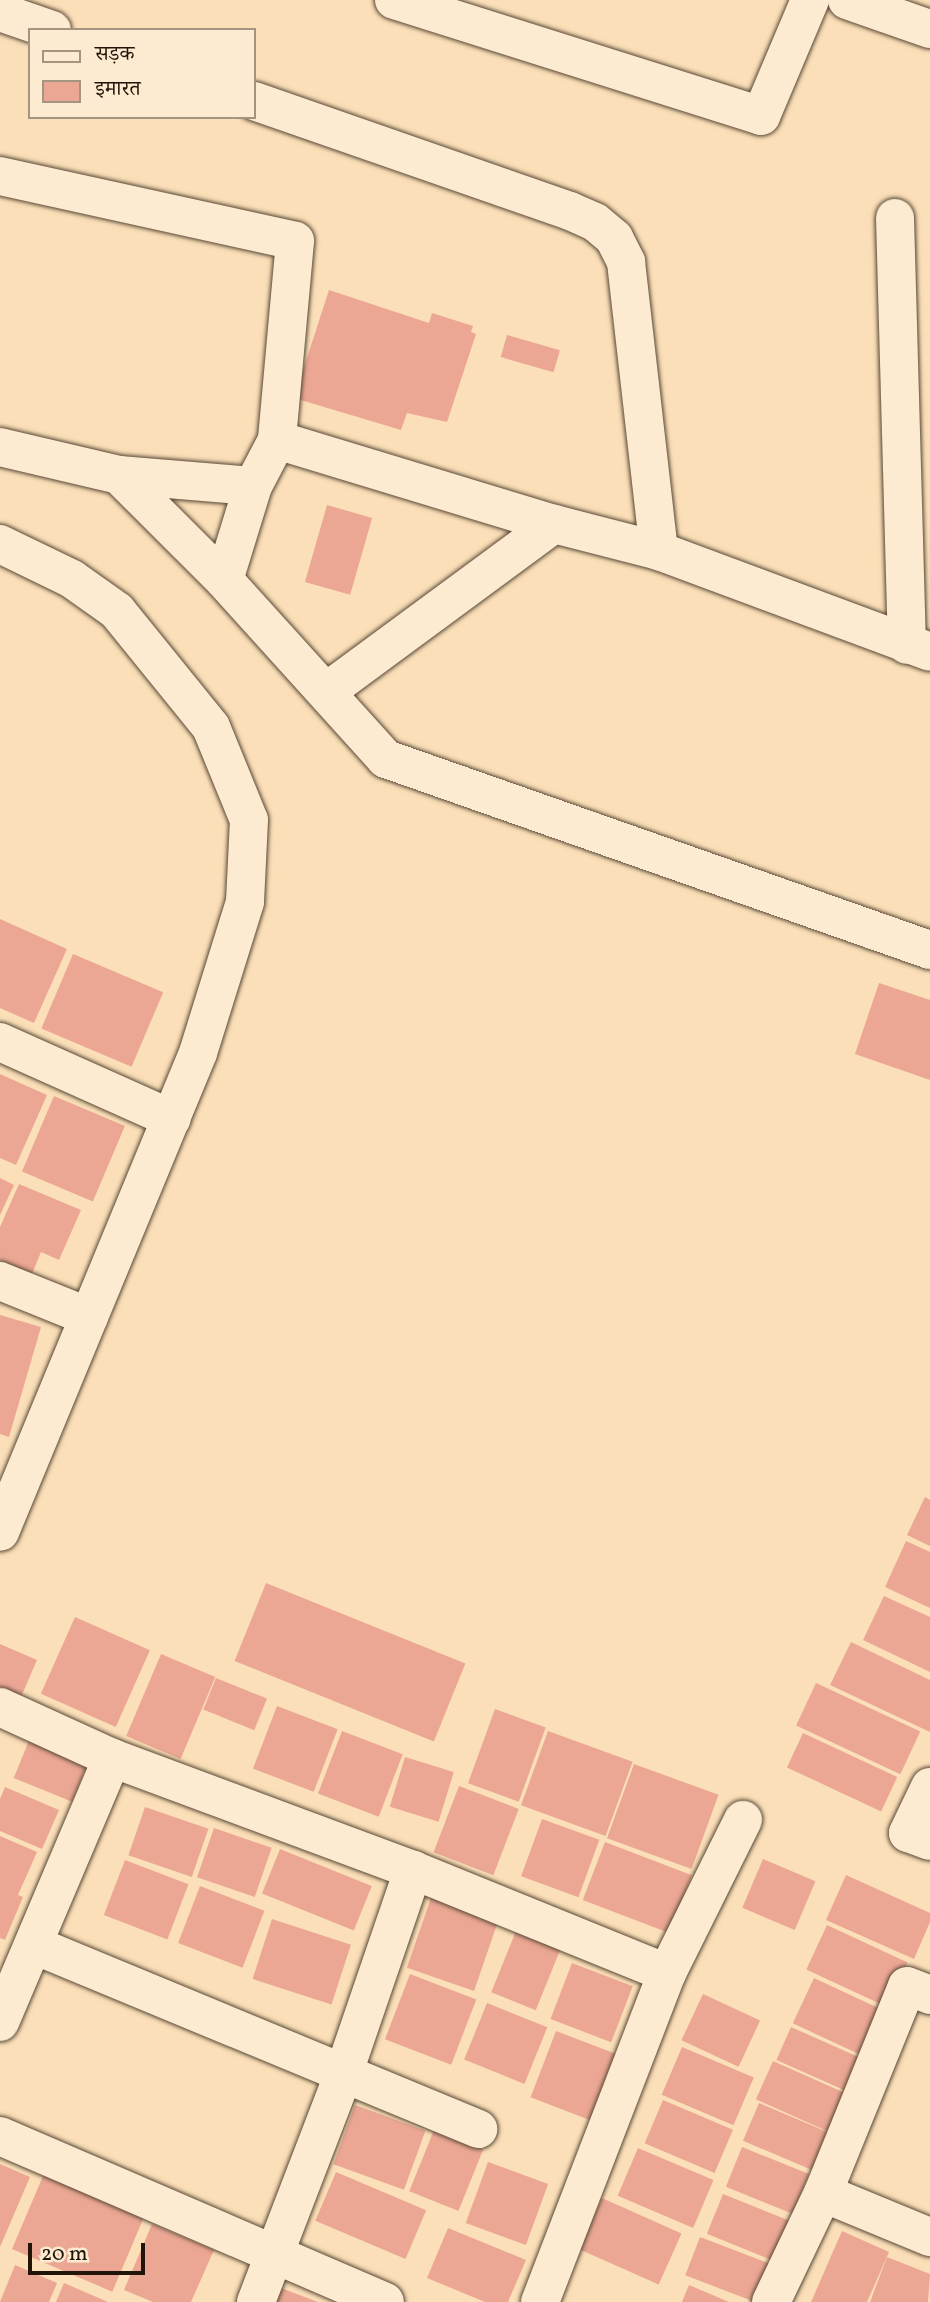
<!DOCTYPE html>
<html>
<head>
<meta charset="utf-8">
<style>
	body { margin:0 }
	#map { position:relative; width:930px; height:2302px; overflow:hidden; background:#fbdfb8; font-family:Vollkorn,"Noto Serif Devanagari",serif }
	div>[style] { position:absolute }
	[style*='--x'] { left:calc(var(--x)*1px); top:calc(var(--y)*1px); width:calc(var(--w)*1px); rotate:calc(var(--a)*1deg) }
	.building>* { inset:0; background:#eba794; transform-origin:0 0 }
	.roads { filter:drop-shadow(0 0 2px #584835) drop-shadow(0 0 2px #584835) }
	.street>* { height:38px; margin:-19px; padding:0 19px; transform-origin:19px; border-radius:19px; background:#fcead1 }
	span { translate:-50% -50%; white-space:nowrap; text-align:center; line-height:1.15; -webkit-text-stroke:6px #fcead1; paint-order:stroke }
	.legend { position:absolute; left:28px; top:28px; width:228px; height:91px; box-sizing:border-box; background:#fcead1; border:2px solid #a49581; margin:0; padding:9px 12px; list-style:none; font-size:21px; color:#211509 }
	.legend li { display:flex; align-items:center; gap:14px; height:35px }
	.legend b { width:35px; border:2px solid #a49581 }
	.scale { position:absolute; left:28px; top:2243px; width:117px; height:32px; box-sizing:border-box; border:4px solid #211509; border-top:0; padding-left:9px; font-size:21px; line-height:24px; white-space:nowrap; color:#211509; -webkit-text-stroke:5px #fcead1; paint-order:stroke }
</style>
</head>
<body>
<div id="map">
	<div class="building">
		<i style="clip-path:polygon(329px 290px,429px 323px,432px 313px,473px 326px,471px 332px,476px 334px,447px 422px,407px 413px,401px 430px,294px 398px)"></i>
		<i style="left:507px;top:335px;width:55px;height:23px;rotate:16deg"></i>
		<i style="left:327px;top:505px;width:47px;height:80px;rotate:16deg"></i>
		<i style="clip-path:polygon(0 919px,67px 949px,34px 1023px,0 1008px)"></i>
		<i style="left:73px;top:954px;width:98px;height:81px;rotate:23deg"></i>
		<i style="clip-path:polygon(879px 983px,930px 1000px,930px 1080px,855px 1054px)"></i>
		<i style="clip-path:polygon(0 1074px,47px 1095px,16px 1165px,0 1158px)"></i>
		<i style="left:54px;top:1096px;width:77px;height:82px;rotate:23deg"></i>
		<i style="clip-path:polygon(0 1178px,14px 1185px,0 1215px)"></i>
		<i style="clip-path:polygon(19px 1184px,81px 1210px,59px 1260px,41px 1252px,32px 1274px,0 1260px,0 1227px)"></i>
		<i style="clip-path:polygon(0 1315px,41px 1327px,9px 1437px,0 1434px)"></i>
		<i style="clip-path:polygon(925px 1497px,930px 1500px,930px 1546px,907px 1535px)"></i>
		<i style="clip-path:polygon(906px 1541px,930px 1552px,930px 1608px,885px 1587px)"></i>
		<i style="left:266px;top:1583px;width:215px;height:84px;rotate:22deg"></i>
		<i style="clip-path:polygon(884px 1596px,930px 1617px,930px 1672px,863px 1640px)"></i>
		<i style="left:75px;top:1617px;width:82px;height:84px;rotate:24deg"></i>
		<i style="clip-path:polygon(851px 1642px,930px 1680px,930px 1732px,830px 1685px)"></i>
		<i style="clip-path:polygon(0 1644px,37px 1660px,15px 1711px,0 1705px)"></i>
		<i style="left:161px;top:1654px;width:59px;height:89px;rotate:23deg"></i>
		<i style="left:216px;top:1678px;width:55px;height:34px;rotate:22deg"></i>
		<i style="left:816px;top:1683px;width:115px;height:47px;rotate:25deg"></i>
		<i style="left:277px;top:1706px;width:65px;height:67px;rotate:21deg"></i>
		<i style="left:495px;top:1709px;width:54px;height:79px;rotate:20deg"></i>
		<i style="left:34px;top:1728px;width:63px;height:54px;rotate:22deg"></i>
		<i style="left:342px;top:1731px;width:65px;height:67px;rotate:21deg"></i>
		<i style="left:548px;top:1731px;width:90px;height:79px;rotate:20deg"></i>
		<i style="left:803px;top:1733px;width:104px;height:38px;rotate:25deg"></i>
		<i style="left:405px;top:1757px;width:51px;height:52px;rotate:17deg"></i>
		<i style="left:634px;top:1764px;width:90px;height:79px;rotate:20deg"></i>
		<i style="left:459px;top:1786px;width:64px;height:71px;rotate:21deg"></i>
		<i style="clip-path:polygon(5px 1787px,59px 1810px,42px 1849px,0 1831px,0 1799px)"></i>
		<i style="left:145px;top:1807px;width:67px;height:51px;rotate:19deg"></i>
		<i style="left:542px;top:1819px;width:61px;height:61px;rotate:20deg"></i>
		<i style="left:214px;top:1828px;width:61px;height:52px;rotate:19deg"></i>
		<i style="clip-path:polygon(0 1836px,37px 1852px,18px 1895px,23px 1897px,5px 1940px,0 1938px)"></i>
		<i style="left:605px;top:1842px;width:93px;height:62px;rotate:21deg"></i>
		<i style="left:280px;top:1849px;width:99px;height:48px;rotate:22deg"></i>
		<i style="left:763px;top:1859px;width:57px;height:53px;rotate:23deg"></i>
		<i style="left:125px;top:1860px;width:68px;height:59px;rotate:21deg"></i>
		<i style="clip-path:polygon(846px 1875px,930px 1913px,930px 1922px,914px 1959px,826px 1920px)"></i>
		<i style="left:200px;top:1886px;width:69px;height:61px;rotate:21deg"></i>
		<i style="left:432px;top:1895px;width:71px;height:77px;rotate:19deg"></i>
		<i style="left:272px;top:1919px;width:83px;height:63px;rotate:18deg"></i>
		<i style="left:827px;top:1925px;width:89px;height:49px;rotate:25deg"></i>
		<i style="left:516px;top:1931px;width:48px;height:66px;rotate:22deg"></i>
		<i style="left:572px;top:1963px;width:65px;height:60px;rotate:21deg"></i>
		<i style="left:410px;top:1974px;width:71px;height:70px;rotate:21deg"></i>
		<i style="left:814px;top:1978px;width:78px;height:50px;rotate:25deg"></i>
		<i style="left:703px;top:1994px;width:63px;height:51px;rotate:25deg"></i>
		<i style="left:487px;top:2003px;width:65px;height:61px;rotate:22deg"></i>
		<i style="left:791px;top:2027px;width:77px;height:36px;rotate:24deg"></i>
		<i style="left:556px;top:2031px;width:77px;height:71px;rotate:21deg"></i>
		<i style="left:682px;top:2047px;width:78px;height:52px;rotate:23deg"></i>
		<i style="left:773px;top:2061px;width:80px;height:42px;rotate:24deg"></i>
		<i style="left:663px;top:2100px;width:76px;height:47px;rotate:23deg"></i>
		<i style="left:759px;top:2103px;width:75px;height:41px;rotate:23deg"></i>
		<i style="left:355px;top:2105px;width:75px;height:63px;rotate:20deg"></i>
		<i style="left:434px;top:2130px;width:53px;height:66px;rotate:22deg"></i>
		<i style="left:742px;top:2147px;width:72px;height:43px;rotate:22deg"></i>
		<i style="left:638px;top:2148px;width:82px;height:52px;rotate:23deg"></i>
		<i style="left:488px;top:2162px;width:64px;height:65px;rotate:20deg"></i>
		<i style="clip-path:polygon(0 2164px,30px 2177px,0 2247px)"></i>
		<i style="left:46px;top:2169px;width:109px;height:87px;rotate:23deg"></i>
		<i style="left:336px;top:2172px;width:98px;height:53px;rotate:23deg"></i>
		<i style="left:723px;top:2194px;width:71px;height:43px;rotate:22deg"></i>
		<i style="left:602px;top:2198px;width:87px;height:56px;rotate:24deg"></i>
		<i style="clip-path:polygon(152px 2224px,214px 2250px,191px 2302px,153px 2302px,124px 2290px)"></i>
		<i style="clip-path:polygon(448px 2228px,526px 2260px,508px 2302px,485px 2302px,427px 2278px)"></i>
		<i style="clip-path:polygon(842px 2231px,889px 2252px,867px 2302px,811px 2302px)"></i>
		<i style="left:700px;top:2237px;width:77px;height:41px;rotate:21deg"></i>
		<i style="clip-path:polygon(887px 2257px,930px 2274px,928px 2302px,870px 2302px)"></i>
		<i style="clip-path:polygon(15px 2265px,57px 2283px,49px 2302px,0 2302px)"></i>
		<i style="clip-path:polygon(64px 2283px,108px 2302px,56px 2302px)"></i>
		<i style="clip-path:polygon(689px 2285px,729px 2302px,682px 2302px)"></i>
		<i style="clip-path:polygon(281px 2288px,318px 2302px,275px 2302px)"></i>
	</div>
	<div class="roads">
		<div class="street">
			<i style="--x:394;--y:0;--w:385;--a:17.5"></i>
			<i style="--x:761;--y:116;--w:126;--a:-67.1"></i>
			<i style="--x:847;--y:0;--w:88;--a:19.3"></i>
			<i style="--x:0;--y:12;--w:55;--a:19.1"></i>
			<i style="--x:254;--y:101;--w:335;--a:19.2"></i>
			<i style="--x:570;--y:211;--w:27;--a:24"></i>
			<i style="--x:595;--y:222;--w:25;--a:40"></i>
			<i style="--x:614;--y:238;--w:27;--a:63"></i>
			<i style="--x:626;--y:262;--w:291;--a:83.5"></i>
			<i style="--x:0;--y:176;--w:302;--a:12.4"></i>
			<i style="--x:295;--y:241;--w:200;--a:95.2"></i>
			<i style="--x:277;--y:440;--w:52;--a:117.6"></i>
			<i style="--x:253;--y:486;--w:98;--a:107.1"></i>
			<i style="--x:895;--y:218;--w:427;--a:88.4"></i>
			<i style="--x:277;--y:440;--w:289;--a:16.9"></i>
			<i style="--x:554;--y:524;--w:108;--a:14.4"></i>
			<i style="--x:659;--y:551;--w:289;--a:20.4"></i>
			<i style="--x:0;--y:447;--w:122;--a:13.2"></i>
			<i style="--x:119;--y:475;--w:148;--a:45"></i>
			<i style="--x:224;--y:580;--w:241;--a:47.9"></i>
			<i style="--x:386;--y:759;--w:577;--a:19.35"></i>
			<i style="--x:119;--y:475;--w:134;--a:4.7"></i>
			<i style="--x:0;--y:544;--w:80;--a:25.9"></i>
			<i style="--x:72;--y:579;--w:55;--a:35.4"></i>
			<i style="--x:117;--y:611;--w:149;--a:51"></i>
			<i style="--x:211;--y:727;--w:100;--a:67.8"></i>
			<i style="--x:249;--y:820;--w:82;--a:92.8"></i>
			<i style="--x:245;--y:902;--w:158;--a:107.3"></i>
			<i style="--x:198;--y:1053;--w:518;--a:112.46"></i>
			<i style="--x:326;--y:692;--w:283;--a:-36.4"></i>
			<i style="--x:0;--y:1042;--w:188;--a:24.1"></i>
			<i style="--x:0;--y:1281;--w:96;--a:22"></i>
			<i style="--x:0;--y:1707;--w:123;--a:24.5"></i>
			<i style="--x:112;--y:1758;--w:321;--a:20.4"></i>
			<i style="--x:413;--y:1870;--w:274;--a:22.1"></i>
			<i style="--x:930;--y:1787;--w:51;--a:115.6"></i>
			<i style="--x:908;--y:1833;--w:23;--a:20"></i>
			<i style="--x:34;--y:1945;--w:481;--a:22.5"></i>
			<i style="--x:0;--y:2022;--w:287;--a:-67"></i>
			<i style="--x:0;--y:2136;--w:419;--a:23.3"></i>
			<i style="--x:823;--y:2193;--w:116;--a:22.4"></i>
			<i style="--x:256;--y:2302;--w:243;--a:-69"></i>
			<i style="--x:343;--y:2075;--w:217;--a:-71.1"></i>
			<i style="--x:540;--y:2302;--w:353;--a:-68.9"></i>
			<i style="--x:667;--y:1973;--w:171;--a:-63.6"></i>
			<i style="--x:771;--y:2302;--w:121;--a:-64.5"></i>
			<i style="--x:823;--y:2193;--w:223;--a:-67.9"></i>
			<i style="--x:907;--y:1986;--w:25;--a:21"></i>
		</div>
	</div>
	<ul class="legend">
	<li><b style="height:9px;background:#fcead1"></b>सड़क</li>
	<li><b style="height:19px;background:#eba794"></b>इमारत</li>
	</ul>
	<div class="scale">20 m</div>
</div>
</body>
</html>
